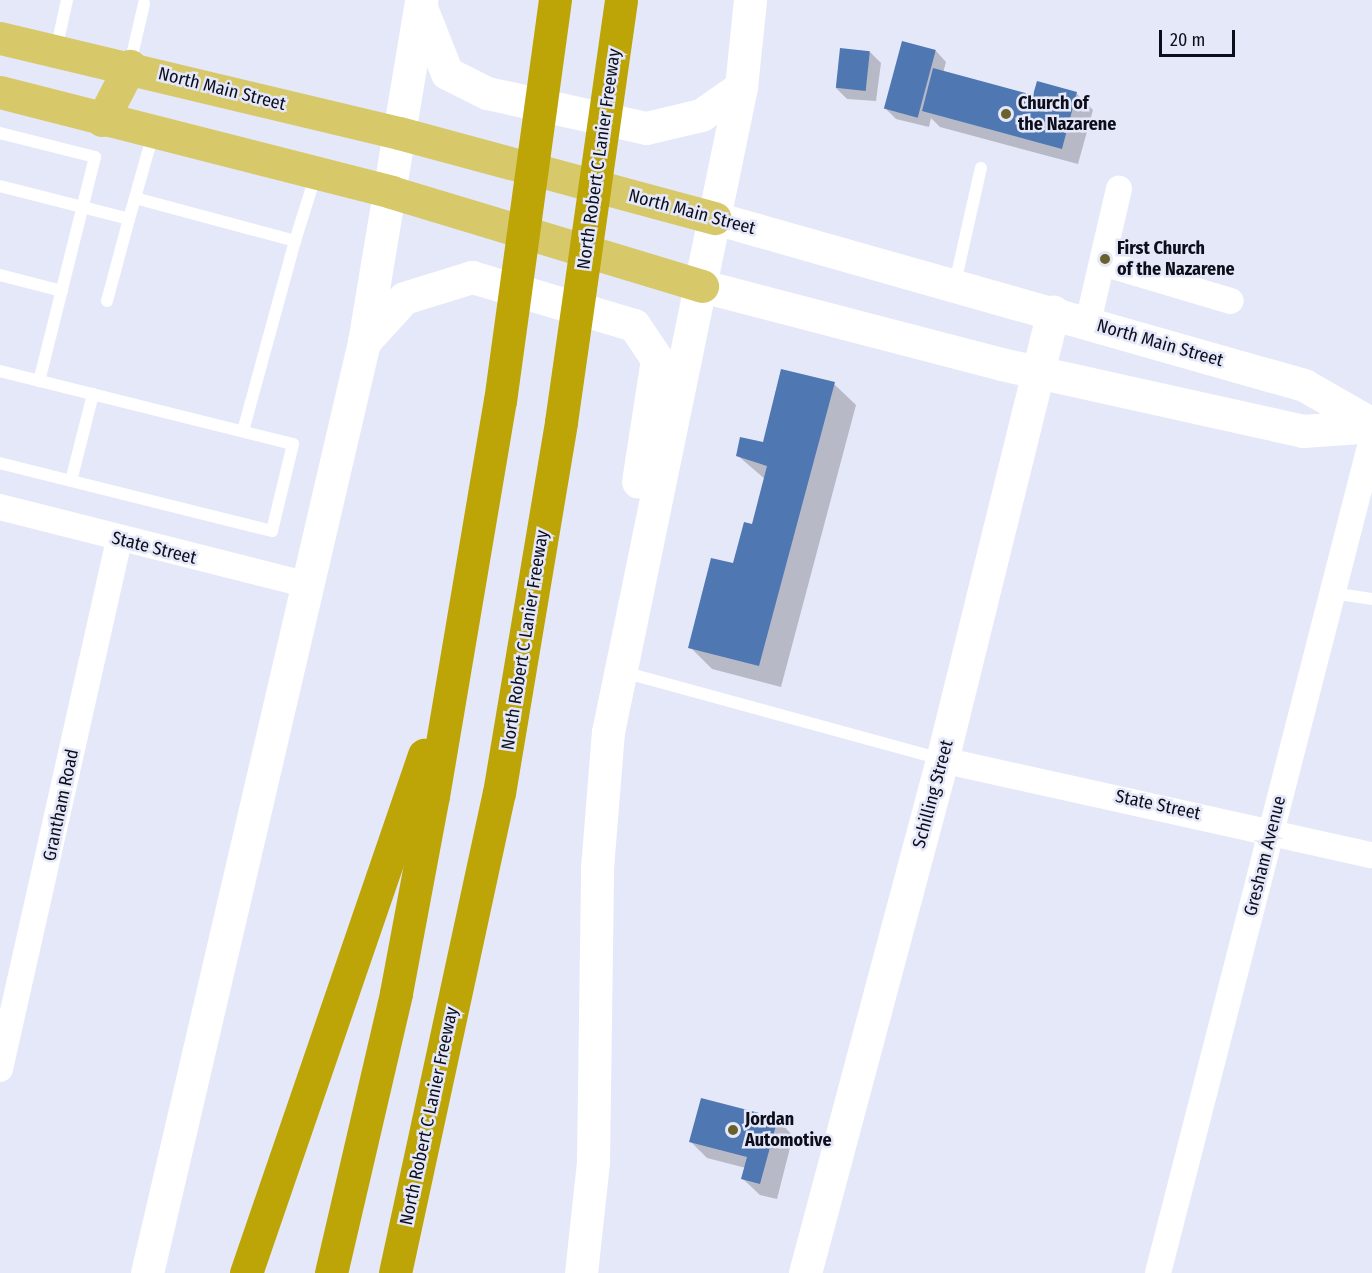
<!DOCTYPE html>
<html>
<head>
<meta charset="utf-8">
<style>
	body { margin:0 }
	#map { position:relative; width:1372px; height:1273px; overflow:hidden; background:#e5e8f9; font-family:"Fira Sans Condensed",sans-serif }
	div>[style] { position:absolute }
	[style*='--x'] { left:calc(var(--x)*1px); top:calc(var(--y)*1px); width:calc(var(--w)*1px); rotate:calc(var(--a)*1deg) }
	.shadow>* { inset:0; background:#0003 }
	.building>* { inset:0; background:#4f77b2; transform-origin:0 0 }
	.lane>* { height:12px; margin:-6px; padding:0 6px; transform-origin:6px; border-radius:6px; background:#fff }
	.street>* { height:26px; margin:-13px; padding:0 13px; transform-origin:13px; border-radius:13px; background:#fff }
	.secondary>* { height:33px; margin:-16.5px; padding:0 16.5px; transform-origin:16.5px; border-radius:16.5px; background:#fff }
	.primary>* { height:33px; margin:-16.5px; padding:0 16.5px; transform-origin:16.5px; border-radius:16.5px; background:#d7c86a }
	.highway>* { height:33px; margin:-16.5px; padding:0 16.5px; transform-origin:16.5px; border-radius:16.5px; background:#bda407 }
	.dots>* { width:16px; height:16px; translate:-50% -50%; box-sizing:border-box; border:3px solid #e5e8f9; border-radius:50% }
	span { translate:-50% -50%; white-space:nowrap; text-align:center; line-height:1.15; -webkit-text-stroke:5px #e5e8f9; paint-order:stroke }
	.street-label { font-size:18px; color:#0d0e1c }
	.poi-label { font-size:18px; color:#0d0e1c; font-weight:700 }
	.left { translate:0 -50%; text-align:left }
	.scale { position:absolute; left:1159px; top:30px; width:76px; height:27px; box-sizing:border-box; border:3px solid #0d0e1c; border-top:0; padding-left:8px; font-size:18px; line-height:21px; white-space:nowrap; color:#0d0e1c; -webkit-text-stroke:4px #e5e8f9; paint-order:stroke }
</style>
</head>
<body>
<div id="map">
	<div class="shadow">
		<i style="clip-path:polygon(936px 51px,946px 62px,943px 73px,1034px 97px,1038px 83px,1077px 94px,1093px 110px,1078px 164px,940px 127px,931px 118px,929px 127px,896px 119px,885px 108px)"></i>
		<i style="clip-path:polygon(870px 52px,881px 63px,876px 101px,847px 99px,836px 88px)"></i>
		<i style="clip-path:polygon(834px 384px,856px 405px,781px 687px,712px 669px,690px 647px,753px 526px,765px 479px,737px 455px,764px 444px)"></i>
		<i style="clip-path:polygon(777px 1119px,793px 1136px,777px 1199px,760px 1195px,743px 1179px,746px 1168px,707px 1158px,691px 1142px)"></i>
	</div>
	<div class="building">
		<i style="left:902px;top:41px;width:35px;height:70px;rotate:15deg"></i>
		<i style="left:840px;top:48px;width:30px;height:40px;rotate:6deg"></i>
		<i style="clip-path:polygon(933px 68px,1033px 95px,1037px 81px,1077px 92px,1062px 149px,922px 111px)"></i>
		<i style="clip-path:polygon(781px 369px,835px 382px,759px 666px,688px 648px,711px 558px,733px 563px,744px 522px,752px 524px,767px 466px,736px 456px,740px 437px,763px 442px)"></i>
		<i style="clip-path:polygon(701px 1098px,778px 1118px,760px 1184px,741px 1179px,747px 1157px,689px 1142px)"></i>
	</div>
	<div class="lane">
		<i style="--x:56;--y:50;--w:51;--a:-77.6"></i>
		<i style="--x:130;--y:64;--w:62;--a:-76.9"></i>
		<i style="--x:0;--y:133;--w:98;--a:14.2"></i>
		<i style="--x:95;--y:157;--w:231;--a:104"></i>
		<i style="--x:0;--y:186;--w:133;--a:14.3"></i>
		<i style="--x:129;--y:219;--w:88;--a:-74.2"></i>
		<i style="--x:135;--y:198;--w:166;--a:15"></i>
		<i style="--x:295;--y:241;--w:70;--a:-72.6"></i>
		<i style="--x:0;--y:275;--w:64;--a:14.5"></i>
		<i style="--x:955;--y:283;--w:118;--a:-77.3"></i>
		<i style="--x:107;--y:301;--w:85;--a:-75"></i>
		<i style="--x:0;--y:371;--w:302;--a:14"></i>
		<i style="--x:293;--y:444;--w:89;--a:103.6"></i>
		<i style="--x:272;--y:531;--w:280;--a:-166"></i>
		<i style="--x:243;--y:431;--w:197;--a:-74.7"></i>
		<i style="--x:71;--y:481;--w:90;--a:-75.8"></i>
		<i style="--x:1332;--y:593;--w:40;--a:8.5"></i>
		<i style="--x:623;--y:672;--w:330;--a:15.3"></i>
	</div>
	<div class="street">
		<i style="--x:1106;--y:264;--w:130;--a:16.5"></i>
		<i style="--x:1088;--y:322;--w:137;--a:-76.9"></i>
		<i style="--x:0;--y:507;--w:318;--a:14.2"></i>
		<i style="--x:942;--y:760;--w:440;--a:12.5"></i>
		<i style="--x:0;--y:1069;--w:542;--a:-77.32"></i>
		<i style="--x:1158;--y:1273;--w:861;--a:-75.61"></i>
	</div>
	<div class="secondary">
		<i style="--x:422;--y:10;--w:68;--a:68.4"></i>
		<i style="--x:447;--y:73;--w:45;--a:26.6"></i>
		<i style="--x:487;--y:93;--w:163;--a:12.4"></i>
		<i style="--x:646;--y:128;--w:57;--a:-13.3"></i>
		<i style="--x:701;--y:115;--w:49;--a:-35"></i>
		<i style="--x:715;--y:218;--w:612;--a:15.83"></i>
		<i style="--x:1304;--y:385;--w:78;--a:29.8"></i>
		<i style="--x:702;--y:286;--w:309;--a:14.6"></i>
		<i style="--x:1001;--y:364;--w:309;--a:12.5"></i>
		<i style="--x:1303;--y:431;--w:69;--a:-4.1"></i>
		<i style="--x:364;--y:342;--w:59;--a:-47.7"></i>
		<i style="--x:404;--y:298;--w:71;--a:-17.2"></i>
		<i style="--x:472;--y:277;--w:169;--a:16.5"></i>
		<i style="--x:634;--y:325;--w:41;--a:55.9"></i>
		<i style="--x:657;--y:359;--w:124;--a:98.8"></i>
		<i style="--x:147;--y:1273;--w:956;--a:-76.88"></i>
		<i style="--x:364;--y:342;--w:347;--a:-80.5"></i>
		<i style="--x:581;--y:1273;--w:112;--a:-83.8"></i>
		<i style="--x:593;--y:1162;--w:294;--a:-89.2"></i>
		<i style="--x:597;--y:868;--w:136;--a:-85.4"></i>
		<i style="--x:608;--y:732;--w:659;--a:-78.35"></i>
		<i style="--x:741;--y:87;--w:87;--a:-84.1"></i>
		<i style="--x:805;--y:1273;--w:531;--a:-75.05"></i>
		<i style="--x:942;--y:760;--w:462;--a:-76.1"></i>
	</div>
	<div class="primary">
		<i style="--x:0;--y:38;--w:410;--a:13.4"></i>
		<i style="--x:399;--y:133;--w:327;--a:15.1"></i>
		<i style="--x:0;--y:92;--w:404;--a:14.3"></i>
		<i style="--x:391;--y:192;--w:325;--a:16.8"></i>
		<i style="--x:102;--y:120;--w:61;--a:-62.6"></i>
	</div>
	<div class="highway">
		<i style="--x:246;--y:1273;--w:548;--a:-71.04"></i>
		<i style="--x:331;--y:1273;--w:287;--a:-76.9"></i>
		<i style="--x:396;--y:993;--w:200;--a:-79.4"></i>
		<i style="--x:433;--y:796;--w:401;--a:-80.4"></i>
		<i style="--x:500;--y:401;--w:405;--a:-82.2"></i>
		<i style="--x:395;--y:1273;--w:491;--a:-77.8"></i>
		<i style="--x:499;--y:793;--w:376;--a:-80.5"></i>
		<i style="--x:561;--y:422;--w:426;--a:-81.9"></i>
	</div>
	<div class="dots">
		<i style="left:1006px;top:114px;background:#6a602c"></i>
		<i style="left:1105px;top:259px;background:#6a602c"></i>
		<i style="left:733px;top:1130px;background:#6a602c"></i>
	</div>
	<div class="street-label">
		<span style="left:222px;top:89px;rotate:14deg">North Main Street</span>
		<span style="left:599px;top:159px;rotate:-82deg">North Robert C Lanier Freeway</span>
		<span style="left:692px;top:212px;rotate:15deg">North Main Street</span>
		<span style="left:1160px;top:343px;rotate:16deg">North Main Street</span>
		<span style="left:154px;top:548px;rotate:14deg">State Street</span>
		<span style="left:525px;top:640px;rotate:-81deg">North Robert C Lanier Freeway</span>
		<span style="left:933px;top:794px;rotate:-75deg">Schilling Street</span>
		<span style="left:61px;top:805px;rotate:-78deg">Grantham Road</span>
		<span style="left:1158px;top:805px;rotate:12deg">State Street</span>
		<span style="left:1265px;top:856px;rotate:-76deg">Gresham Avenue</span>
		<span style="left:429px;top:1116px;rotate:-78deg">North Robert C Lanier Freeway</span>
	</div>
	<div class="poi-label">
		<span class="left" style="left:1018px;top:114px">Church of<br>the Nazarene</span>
		<span class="left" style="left:1117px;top:259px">First Church<br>of the Nazarene</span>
		<span class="left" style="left:745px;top:1130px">Jordan<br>Automotive</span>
	</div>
	<div class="scale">20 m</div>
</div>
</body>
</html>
